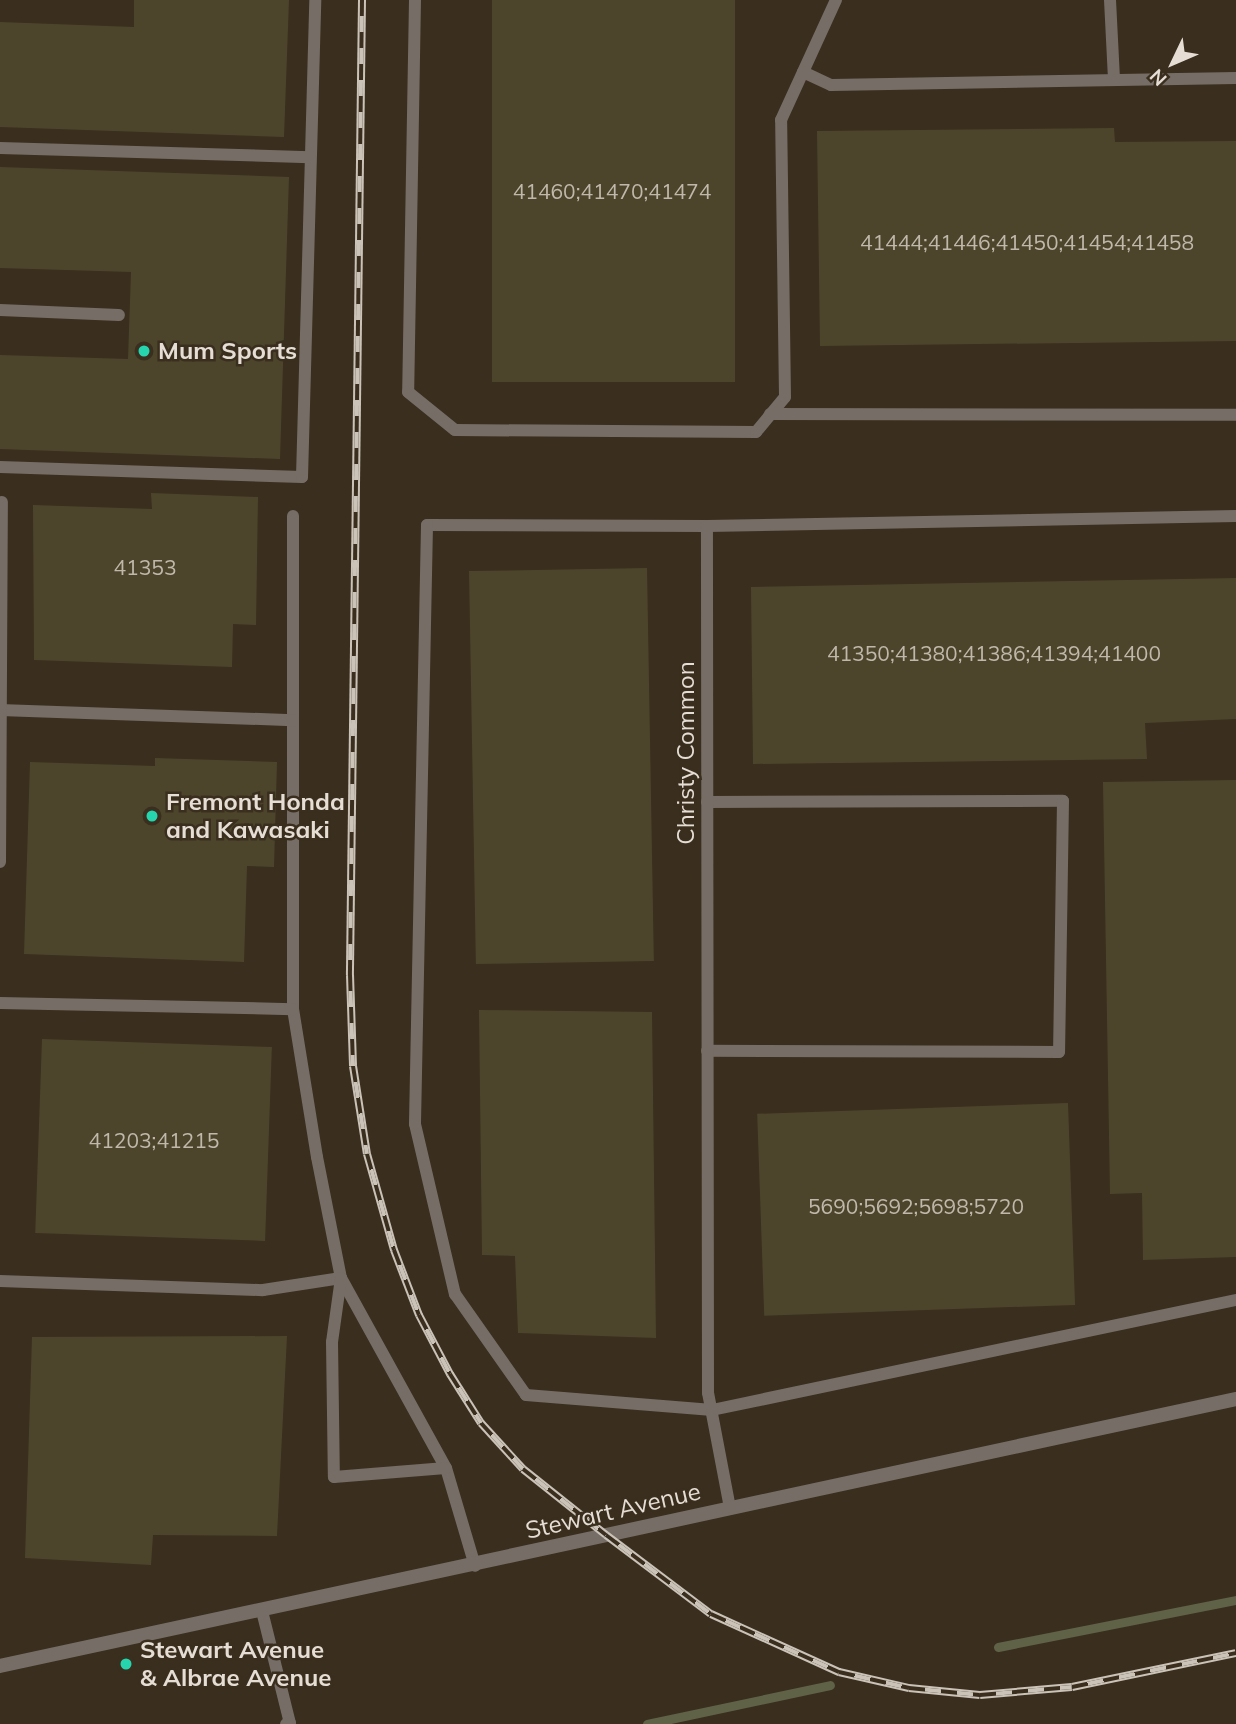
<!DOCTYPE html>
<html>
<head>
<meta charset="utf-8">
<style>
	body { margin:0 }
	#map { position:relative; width:1236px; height:1724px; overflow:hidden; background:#3a2e1e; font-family:Mulish,sans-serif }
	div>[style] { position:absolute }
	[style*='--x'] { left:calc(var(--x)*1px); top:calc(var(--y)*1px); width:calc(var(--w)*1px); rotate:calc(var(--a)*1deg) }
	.stream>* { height:9px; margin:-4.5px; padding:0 4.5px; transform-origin:4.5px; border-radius:4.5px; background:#5f6247 }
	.building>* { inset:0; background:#4d452b; transform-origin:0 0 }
	.service>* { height:12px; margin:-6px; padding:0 6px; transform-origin:6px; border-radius:6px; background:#766d67 }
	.tertiary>* { height:14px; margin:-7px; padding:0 7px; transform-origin:7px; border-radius:7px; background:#766d67 }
	.rail>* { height:8px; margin-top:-4px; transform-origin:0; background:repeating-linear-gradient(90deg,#3a2e1e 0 16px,#cbc3b8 0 32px); box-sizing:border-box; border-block:2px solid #cbc3b8 }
	.dots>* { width:19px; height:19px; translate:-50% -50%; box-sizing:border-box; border:4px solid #3a2e1e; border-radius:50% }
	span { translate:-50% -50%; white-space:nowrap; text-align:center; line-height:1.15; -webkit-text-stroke:5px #3a2e1e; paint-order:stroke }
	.number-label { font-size:21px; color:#c0b8aa }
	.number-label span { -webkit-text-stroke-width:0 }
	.poi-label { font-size:24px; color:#e6ded4; font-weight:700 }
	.left { translate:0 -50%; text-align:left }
	.street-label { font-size:24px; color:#e6ded4 }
	.north { position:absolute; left:1138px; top:28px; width:70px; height:70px; -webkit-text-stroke:5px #3a2e1e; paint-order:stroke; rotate:226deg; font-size:19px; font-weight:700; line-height:28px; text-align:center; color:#e6ded4 }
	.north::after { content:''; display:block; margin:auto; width:24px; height:32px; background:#e6ded4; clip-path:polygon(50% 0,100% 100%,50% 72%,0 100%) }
</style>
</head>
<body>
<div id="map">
	<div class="stream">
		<i style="--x:998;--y:1647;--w:243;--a:-11.2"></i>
		<i style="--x:647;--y:1724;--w:187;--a:-12"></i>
	</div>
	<div class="building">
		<i style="clip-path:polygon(134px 0,289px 0,284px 137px,0 127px,0 22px,134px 27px)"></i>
		<i style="left:492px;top:0;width:243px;height:382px"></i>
		<i style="clip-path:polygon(1114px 128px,1115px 142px,1236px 141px,1236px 341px,820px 346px,817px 131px)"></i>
		<i style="clip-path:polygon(0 167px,289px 177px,280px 459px,0 449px,0 355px,128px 359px,131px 272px,0 268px)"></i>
		<i style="clip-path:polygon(151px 493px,258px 497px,256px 625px,233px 624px,232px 667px,34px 660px,33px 505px,152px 509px)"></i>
		<i style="left:647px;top:568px;width:393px;height:178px;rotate:89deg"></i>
		<i style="clip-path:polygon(1236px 578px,1236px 719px,1145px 723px,1147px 759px,753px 764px,751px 587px)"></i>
		<i style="clip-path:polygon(155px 758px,277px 762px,274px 867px,247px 866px,244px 962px,24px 954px,30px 762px,155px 766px)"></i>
		<i style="clip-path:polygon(1236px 780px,1236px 1257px,1143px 1260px,1142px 1193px,1110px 1194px,1103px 782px)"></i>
		<i style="clip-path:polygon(479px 1010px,652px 1012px,656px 1338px,518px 1333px,515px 1256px,482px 1255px)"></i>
		<i style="left:42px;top:1039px;width:230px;height:194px;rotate:2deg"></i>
		<i style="left:1068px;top:1103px;width:202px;height:311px;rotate:88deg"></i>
		<i style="clip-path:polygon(287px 1336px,277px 1536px,153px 1535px,151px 1565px,25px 1558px,32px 1337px)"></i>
	</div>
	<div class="service">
		<i style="--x:415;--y:0;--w:392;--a:91"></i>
		<i style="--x:408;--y:392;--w:60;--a:39"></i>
		<i style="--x:455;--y:430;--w:301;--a:0.4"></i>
		<i style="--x:756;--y:432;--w:45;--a:-50.4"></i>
		<i style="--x:785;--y:397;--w:277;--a:-90.8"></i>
		<i style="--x:781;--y:120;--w:132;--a:-65.4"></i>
		<i style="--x:1110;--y:0;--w:80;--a:87.1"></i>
		<i style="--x:803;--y:72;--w:31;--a:25"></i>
		<i style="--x:831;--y:85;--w:405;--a:-1"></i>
		<i style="--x:0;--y:148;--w:310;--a:1.7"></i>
		<i style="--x:0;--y:310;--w:119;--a:2.4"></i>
		<i style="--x:770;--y:414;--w:466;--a:0.1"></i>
		<i style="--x:0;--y:467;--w:302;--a:1.9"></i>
		<i style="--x:302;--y:477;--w:477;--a:-88.4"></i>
		<i style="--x:293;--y:516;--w:493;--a:90"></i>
		<i style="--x:293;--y:1009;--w:150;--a:80.8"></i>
		<i style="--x:317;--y:1157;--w:123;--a:78.8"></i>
		<i style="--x:341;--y:1278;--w:217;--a:61.1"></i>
		<i style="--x:446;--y:1468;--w:102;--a:73.5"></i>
		<i style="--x:707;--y:526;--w:280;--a:-179.8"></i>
		<i style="--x:427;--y:525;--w:599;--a:91.15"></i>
		<i style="--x:415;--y:1124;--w:175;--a:76.8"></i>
		<i style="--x:455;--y:1294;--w:123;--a:54.9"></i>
		<i style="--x:526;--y:1395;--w:187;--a:4.6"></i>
		<i style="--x:712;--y:1410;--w:535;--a:-11.86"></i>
		<i style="--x:0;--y:710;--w:293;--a:2"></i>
		<i style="--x:707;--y:802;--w:356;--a:-0.2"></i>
		<i style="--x:1063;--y:801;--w:251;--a:90.9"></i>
		<i style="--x:1059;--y:1052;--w:352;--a:-179.8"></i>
		<i style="--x:0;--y:862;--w:360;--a:-89.7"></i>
		<i style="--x:0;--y:1003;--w:293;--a:1.2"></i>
		<i style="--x:0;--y:1281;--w:263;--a:2"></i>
		<i style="--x:263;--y:1290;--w:79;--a:-8.7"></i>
		<i style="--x:341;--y:1278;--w:65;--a:98"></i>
		<i style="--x:332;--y:1342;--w:135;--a:89.2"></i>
		<i style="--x:334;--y:1477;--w:112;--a:-4.6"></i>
		<i style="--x:730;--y:1508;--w:117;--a:-100.8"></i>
		<i style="--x:708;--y:1393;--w:867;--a:-90.07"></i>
		<i style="--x:707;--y:526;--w:529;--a:-1.08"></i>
		<i style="--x:262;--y:1611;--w:115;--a:76"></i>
		<i style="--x:290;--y:1723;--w:4;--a:166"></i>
	</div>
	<div class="tertiary">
		<i style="--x:0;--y:1666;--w:1265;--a:-12.19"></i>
	</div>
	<div class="rail">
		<i style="--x:362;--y:0;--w:975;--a:90.71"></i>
		<i style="--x:350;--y:975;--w:91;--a:88.1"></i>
		<i style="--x:353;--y:1066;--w:89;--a:81"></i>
		<i style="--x:367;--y:1154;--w:100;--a:74.3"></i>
		<i style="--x:394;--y:1250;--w:70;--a:69"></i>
		<i style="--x:419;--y:1315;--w:67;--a:62.3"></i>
		<i style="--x:450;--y:1374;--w:58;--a:57.7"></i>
		<i style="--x:481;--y:1423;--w:62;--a:47.6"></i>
		<i style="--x:523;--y:1469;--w:106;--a:38.5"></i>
		<i style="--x:606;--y:1535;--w:131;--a:37"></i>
		<i style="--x:711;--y:1614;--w:141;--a:24.4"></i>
		<i style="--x:839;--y:1672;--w:72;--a:12.9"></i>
		<i style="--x:909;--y:1688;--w:71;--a:5.6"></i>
		<i style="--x:980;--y:1695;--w:92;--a:-5"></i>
		<i style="--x:1072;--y:1687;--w:167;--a:-11.7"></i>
	</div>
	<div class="dots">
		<i style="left:144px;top:351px;background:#26d5ae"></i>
		<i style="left:152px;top:816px;background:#26d5ae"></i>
		<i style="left:126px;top:1664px;background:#26d5ae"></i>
	</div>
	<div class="number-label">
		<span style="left:612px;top:191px">41460;41470;41474</span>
		<span style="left:1027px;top:242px">41444;41446;41450;41454;41458</span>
		<span style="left:145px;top:567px">41353</span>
		<span style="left:994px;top:653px">41350;41380;41386;41394;41400</span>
		<span style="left:154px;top:1140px">41203;41215</span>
		<span style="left:916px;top:1206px">5690;5692;5698;5720</span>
	</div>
	<div class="poi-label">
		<span class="left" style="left:158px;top:351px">Mum Sports</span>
		<span class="left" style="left:166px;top:816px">Fremont Honda<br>and Kawasaki</span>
		<span class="left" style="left:140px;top:1664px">Stewart Avenue<br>&amp; Albrae Avenue</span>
	</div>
	<div class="street-label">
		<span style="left:686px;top:753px;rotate:-90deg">Christy Common</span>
		<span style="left:613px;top:1511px;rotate:-13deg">Stewart Avenue</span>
	</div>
	<div class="north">N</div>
</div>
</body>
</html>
